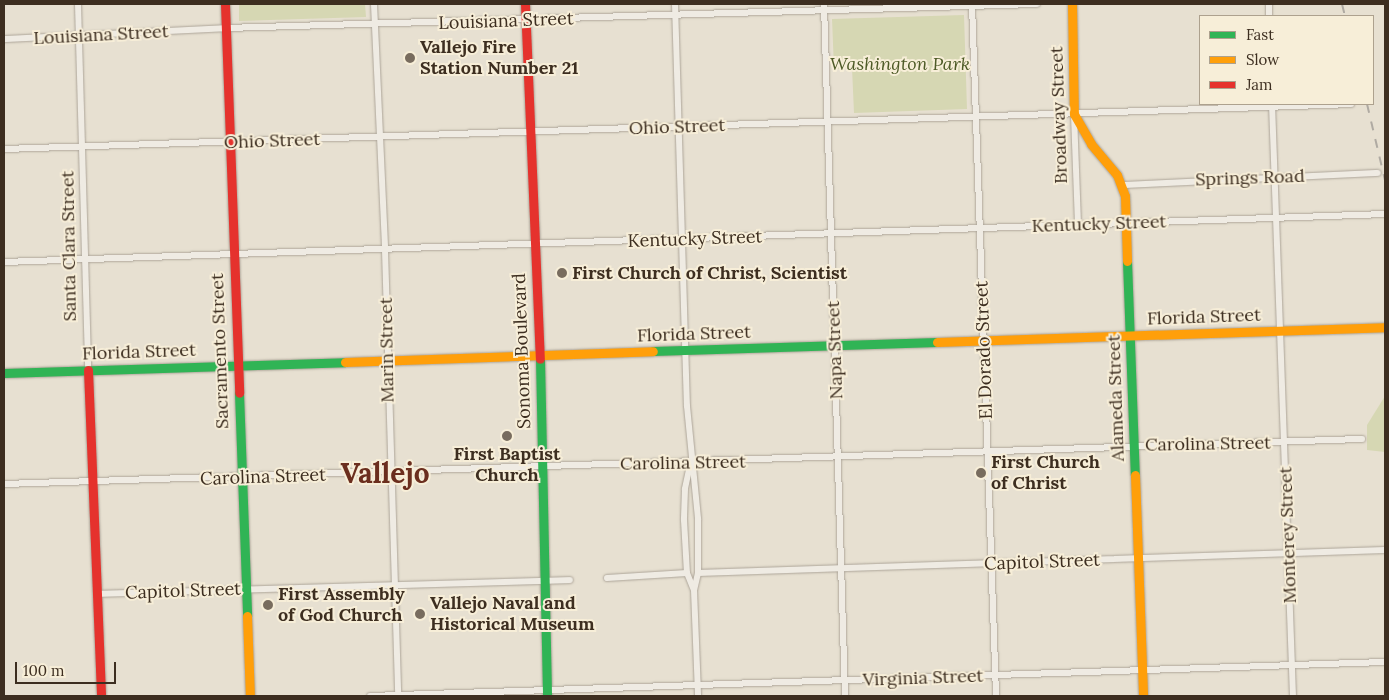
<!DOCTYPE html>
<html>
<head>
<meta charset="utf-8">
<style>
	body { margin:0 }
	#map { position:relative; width:1389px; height:700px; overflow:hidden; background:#e7e0d1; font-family:Lora,serif }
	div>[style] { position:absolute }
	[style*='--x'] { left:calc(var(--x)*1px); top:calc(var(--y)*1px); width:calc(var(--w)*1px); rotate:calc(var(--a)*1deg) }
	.green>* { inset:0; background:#d6d7b3 }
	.roads { filter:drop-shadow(0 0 1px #ada599) drop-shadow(0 0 1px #ada599) }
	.street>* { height:6px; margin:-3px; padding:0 3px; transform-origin:3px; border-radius:3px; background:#efebe3 }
	.fast>* { height:9px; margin:-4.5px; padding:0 4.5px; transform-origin:4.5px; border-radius:4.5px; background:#30b455 }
	.slow>* { height:9px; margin:-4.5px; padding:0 4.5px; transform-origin:4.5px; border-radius:4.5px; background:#ff9f0a }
	.jam>* { height:9px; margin:-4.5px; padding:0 4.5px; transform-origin:4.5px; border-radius:4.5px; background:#e5322d }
	.rail>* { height:2px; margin-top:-1px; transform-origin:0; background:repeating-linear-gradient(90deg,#afaaa2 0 9px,transparent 0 18px) }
	.dots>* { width:14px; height:14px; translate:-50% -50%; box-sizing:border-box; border:2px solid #f7eed8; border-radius:50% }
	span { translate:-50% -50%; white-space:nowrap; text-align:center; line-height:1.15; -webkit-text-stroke:4px #f7eed8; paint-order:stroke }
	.street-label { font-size:18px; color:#3d2e20 }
	.poi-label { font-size:18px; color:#3d2e20; font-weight:700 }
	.left { translate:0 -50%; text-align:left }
	.park-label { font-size:18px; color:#4d5a26; font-style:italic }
	.town-label { font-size:28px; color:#6b2e1e; font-weight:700 }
	.frame { position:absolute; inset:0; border:5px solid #3d2e20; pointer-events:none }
	.legend { position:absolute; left:1199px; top:15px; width:175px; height:90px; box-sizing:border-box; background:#f7eed8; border:1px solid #ada18e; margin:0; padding:6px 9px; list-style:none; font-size:15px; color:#3d2e20 }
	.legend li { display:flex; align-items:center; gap:10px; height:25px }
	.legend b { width:25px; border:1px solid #ada18e }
	.scale { position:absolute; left:15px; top:662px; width:101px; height:22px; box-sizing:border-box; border:2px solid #3d2e20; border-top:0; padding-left:6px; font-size:15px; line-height:18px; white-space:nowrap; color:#3d2e20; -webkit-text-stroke:4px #f7eed8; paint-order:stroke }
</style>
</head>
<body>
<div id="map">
	<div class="green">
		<i style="clip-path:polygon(239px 4px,365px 4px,366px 17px,239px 21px)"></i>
		<i style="clip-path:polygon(964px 15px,967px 109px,854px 113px,852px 68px,834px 69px,832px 19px)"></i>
		<i style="clip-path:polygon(1385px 396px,1385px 452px,1367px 450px,1367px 425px)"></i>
	</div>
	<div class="roads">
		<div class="street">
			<i style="--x:78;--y:4;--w:366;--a:88.4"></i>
			<i style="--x:374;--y:4;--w:246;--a:87.4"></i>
			<i style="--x:385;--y:250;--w:446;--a:88.3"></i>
			<i style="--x:675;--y:4;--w:402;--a:88.3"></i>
			<i style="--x:687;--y:406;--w:114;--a:84.4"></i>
			<i style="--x:698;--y:519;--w:54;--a:90"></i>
			<i style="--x:698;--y:573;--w:17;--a:103"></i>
			<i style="--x:694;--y:590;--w:106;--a:87.8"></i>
			<i style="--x:824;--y:4;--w:692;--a:88.26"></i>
			<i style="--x:972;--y:4;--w:692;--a:88.01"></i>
			<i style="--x:1269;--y:4;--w:12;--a:90"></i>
			<i style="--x:4;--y:39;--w:222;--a:-2.8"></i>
			<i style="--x:226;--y:28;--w:811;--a:-1.7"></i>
			<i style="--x:1272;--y:104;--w:592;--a:87.97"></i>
			<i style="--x:1074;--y:115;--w:110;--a:87.9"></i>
			<i style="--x:4;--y:149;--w:1348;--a:-1.91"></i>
			<i style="--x:1122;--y:185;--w:256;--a:-2.7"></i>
			<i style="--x:4;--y:262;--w:1382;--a:-1.99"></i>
			<i style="--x:690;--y:465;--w:25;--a:102"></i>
			<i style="--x:685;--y:489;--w:31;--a:92"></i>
			<i style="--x:684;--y:520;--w:53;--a:86.8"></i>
			<i style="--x:687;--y:573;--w:18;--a:68"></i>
			<i style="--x:4;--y:484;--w:1359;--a:-1.9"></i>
			<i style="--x:698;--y:573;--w:687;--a:-1.92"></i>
			<i style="--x:607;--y:578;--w:80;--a:-3.6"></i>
			<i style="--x:97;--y:594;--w:473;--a:-1.7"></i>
			<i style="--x:370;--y:696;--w:1016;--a:-1.92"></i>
		</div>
		<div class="fast">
			<i style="--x:1127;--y:261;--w:214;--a:87.9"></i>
			<i style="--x:653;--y:351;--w:284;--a:-1.8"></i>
			<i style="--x:540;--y:359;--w:337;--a:88.8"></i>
			<i style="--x:4;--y:373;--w:341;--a:-1.8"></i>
			<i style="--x:239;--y:393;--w:223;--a:87.9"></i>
		</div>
		<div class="slow">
			<i style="--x:1072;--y:4;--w:110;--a:89"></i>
			<i style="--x:1074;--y:114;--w:34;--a:60"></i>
			<i style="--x:1091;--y:144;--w:40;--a:50"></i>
			<i style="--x:1117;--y:175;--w:22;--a:69"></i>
			<i style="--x:1125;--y:196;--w:65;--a:88.2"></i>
			<i style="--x:937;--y:342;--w:448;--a:-1.9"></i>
			<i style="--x:345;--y:362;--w:308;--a:-2"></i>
			<i style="--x:1135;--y:475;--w:221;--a:87.9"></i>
			<i style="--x:247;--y:616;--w:80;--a:87.9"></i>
		</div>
		<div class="jam">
			<i style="--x:225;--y:4;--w:389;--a:87.9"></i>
			<i style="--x:525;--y:4;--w:355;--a:87.6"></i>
			<i style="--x:88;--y:370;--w:326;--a:87.7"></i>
		</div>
	</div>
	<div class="rail">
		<i style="--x:1342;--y:4;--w:12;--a:76"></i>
		<i style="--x:1367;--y:104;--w:78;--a:76.7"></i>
	</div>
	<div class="dots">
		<i style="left:410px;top:58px;background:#786c5e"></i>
		<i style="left:562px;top:273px;background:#786c5e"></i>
		<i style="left:507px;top:436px;background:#786c5e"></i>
		<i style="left:981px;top:473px;background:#786c5e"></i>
		<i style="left:268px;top:605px;background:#786c5e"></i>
		<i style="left:420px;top:614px;background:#786c5e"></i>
	</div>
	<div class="street-label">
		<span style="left:506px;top:21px;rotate:-2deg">Louisiana Street</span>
		<span style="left:101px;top:35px;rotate:-3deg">Louisiana Street</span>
		<span style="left:1059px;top:115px;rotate:-92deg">Broadway Street</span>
		<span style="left:677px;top:127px;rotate:-2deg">Ohio Street</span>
		<span style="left:272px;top:141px;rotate:-2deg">Ohio Street</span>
		<span style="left:1250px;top:178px;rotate:-2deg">Springs Road</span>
		<span style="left:1099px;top:224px;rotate:-2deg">Kentucky Street</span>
		<span style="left:695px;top:239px;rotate:-2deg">Kentucky Street</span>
		<span style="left:69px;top:246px;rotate:-91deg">Santa Clara Street</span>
		<span style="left:1204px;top:317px;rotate:-2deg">Florida Street</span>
		<span style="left:694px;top:334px;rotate:-2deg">Florida Street</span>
		<span style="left:387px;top:350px;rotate:-91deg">Marin Street</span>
		<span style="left:835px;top:350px;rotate:-92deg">Napa Street</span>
		<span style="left:984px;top:350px;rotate:-92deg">El Dorado Street</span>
		<span style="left:220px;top:351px;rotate:-92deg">Sacramento Street</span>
		<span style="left:522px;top:351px;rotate:-92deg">Sonoma Boulevard</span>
		<span style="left:139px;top:352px;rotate:-2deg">Florida Street</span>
		<span style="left:1116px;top:398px;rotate:-92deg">Alameda Street</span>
		<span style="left:1208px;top:444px;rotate:-1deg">Carolina Street</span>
		<span style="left:683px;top:463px;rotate:-1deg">Carolina Street</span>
		<span style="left:263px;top:477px;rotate:-2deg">Carolina Street</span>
		<span style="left:1288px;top:535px;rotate:-92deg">Monterey Street</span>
		<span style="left:1042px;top:562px;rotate:-2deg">Capitol Street</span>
		<span style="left:183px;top:591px;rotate:-2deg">Capitol Street</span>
		<span style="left:923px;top:678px;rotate:-2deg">Virginia Street</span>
	</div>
	<div class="poi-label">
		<span class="left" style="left:420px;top:58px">Vallejo Fire<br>Station Number 21</span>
		<span class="left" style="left:572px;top:273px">First Church of Christ, Scientist</span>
		<span style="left:507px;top:465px">First Baptist<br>Church</span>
		<span class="left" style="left:991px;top:473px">First Church<br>of Christ</span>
		<span class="left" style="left:278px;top:605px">First Assembly<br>of God Church</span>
		<span class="left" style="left:430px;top:614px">Vallejo Naval and<br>Historical Museum</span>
	</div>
	<div class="park-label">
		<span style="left:900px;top:64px">Washington Park</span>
	</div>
	<div class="town-label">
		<span style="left:385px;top:473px">Vallejo</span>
	</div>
	<div class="frame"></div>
	<ul class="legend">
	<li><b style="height:6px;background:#30b455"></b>Fast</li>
	<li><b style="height:6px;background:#ff9f0a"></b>Slow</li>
	<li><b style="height:6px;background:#e5322d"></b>Jam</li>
	</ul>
	<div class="scale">100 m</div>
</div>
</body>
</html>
